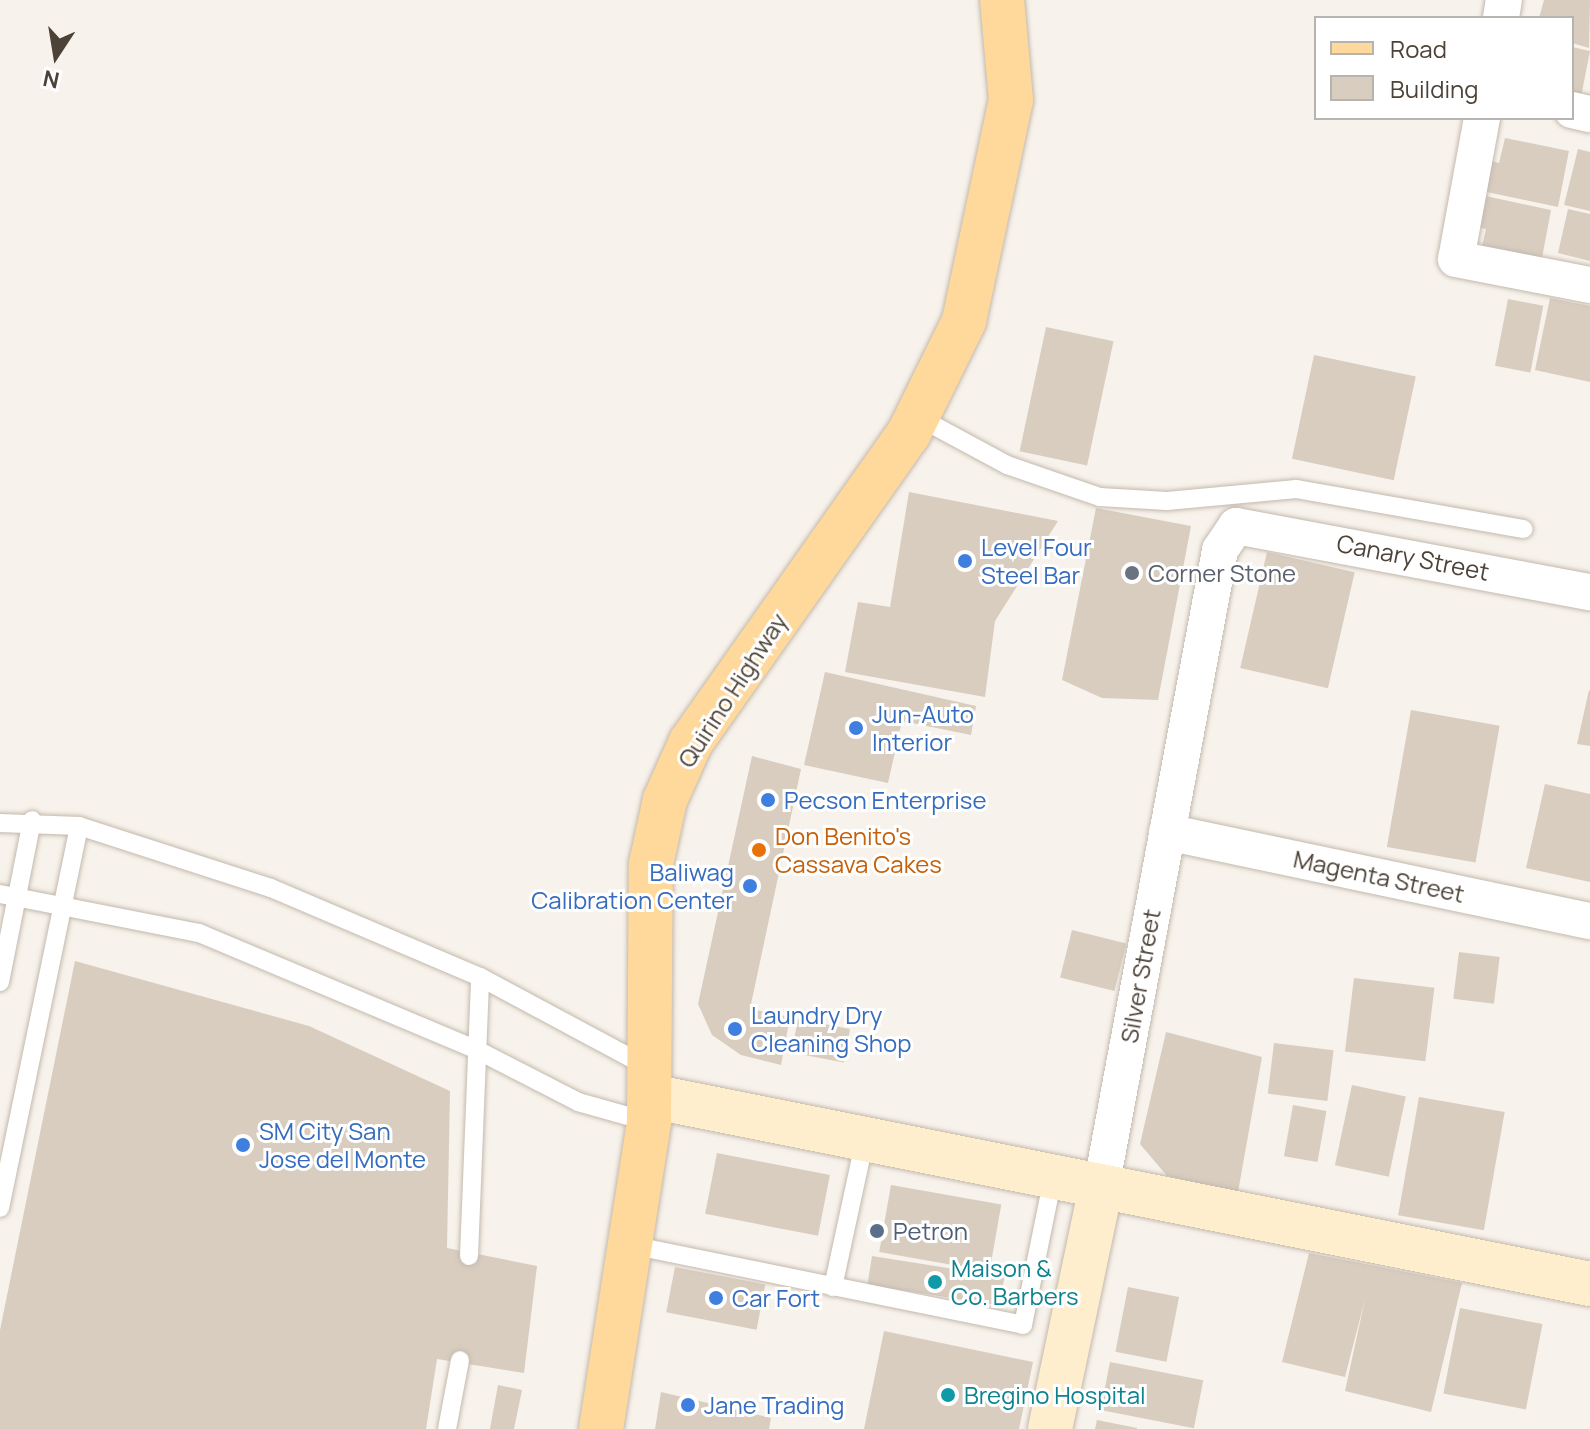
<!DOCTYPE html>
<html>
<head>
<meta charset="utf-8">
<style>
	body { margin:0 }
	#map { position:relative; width:1590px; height:1429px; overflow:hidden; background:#f7f2eb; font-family:Manrope,sans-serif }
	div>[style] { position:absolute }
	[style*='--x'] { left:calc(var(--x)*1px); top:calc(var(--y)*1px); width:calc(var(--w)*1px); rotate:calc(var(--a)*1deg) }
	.building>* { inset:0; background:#d9cdc0; transform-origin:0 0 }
	.roads { filter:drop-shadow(0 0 2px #c3b9ad) drop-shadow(0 0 2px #c3b9ad) }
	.lane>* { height:18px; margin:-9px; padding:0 9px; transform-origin:9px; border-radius:9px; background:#fff }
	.street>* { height:36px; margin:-18px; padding:0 18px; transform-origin:18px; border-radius:18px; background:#fff }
	.secondary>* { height:44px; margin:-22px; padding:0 22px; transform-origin:22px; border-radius:22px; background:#ffeecd }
	.primary>* { height:44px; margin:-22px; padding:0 22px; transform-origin:22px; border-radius:22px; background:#ffd99c }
	.dots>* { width:22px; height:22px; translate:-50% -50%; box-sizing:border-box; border:4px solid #fff; border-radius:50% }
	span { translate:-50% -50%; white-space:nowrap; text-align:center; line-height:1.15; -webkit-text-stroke:6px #fff; paint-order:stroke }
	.shop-label { font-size:24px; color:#366cbe }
	.left { translate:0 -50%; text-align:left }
	.right { translate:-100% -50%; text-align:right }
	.street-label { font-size:24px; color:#4c4238 }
	.worship-label { font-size:24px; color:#5b616d }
	.food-label { font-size:24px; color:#c56008 }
	.service-label { font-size:24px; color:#4e5e75 }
	.culture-label { font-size:24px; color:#0d838f }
	.legend { position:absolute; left:1314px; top:16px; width:260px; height:104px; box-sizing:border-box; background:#fff; border:2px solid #b7b3af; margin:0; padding:10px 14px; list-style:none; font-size:24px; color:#4c4238 }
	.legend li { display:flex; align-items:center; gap:16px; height:40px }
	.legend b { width:40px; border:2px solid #b7b3af }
	.north { position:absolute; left:16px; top:16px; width:80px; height:80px; -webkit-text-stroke:6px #fff; paint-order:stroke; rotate:192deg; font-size:22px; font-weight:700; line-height:32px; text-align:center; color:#4c4238 }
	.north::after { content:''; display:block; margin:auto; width:28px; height:36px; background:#4c4238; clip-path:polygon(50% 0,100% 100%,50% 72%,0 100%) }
</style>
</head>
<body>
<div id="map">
	<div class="building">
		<i style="clip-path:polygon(1544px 0,1590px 0,1589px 48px,1572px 43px,1572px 18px,1539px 18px)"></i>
		<i style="clip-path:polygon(1572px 47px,1590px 51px,1581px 97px,1572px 107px)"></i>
		<i style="clip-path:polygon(1505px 138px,1569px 151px,1558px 207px,1482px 191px,1489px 160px,1499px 163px)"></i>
		<i style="clip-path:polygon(1578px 149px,1590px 152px,1590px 211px,1564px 205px)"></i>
		<i style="clip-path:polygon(1481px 195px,1551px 210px,1542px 258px,1482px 246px,1486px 229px,1474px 226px)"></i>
		<i style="clip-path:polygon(1568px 209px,1590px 214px,1590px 261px,1558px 253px)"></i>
		<i style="clip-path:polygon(1550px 298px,1590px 306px,1590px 382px,1535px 370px)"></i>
		<i style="left:1508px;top:299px;width:36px;height:68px;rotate:11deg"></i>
		<i style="left:1046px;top:327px;width:69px;height:127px;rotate:12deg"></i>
		<i style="left:1314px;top:355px;width:104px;height:106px;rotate:12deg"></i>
		<i style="clip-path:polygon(909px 492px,1058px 521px,995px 621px,985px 697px,845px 672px,858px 602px,890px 607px)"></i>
		<i style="clip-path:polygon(1096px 508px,1191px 526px,1158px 700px,1102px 698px,1062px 680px)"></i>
		<i style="left:1267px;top:552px;width:90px;height:119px;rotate:13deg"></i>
		<i style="clip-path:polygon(825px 672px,976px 706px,971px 735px,902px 721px,888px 783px,804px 765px)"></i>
		<i style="clip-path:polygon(1589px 690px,1590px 691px,1590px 746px,1577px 744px)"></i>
		<i style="left:1411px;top:710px;width:90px;height:139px;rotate:10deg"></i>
		<i style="clip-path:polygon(752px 756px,801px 769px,750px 1009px,790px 1017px,781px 1065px,741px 1055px,712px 1035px,698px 1004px)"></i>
		<i style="clip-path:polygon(1545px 784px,1590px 794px,1590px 882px,1526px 868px)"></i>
		<i style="left:1072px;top:930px;width:56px;height:49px;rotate:14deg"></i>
		<i style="left:1459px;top:952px;width:41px;height:47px;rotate:7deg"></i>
		<i style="clip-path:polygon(75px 961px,309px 1026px,450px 1091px,447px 1248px,537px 1266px,524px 1373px,437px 1359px,426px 1429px,0 1429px,0 1330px)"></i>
		<i style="left:1354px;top:978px;width:81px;height:74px;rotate:7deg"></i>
		<i style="left:798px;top:1019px;width:53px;height:34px;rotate:11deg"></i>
		<i style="clip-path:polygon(1166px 1032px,1262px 1057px,1238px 1192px,1167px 1176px,1140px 1144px)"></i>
		<i style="left:1274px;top:1043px;width:60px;height:51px;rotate:7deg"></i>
		<i style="left:1352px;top:1085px;width:55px;height:82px;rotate:12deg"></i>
		<i style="left:1419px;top:1097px;width:87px;height:120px;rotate:10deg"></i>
		<i style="left:1293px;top:1105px;width:34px;height:52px;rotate:10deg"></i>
		<i style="left:717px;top:1153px;width:115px;height:62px;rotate:11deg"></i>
		<i style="left:891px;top:1185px;width:112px;height:68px;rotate:10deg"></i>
		<i style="clip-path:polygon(1309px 1253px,1462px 1283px,1431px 1412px,1345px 1391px,1365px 1299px,1345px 1377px,1282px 1362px)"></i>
		<i style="left:872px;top:1256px;width:134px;height:29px;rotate:9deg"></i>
		<i style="left:675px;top:1267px;width:92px;height:46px;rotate:11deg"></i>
		<i style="left:1128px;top:1287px;width:52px;height:66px;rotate:11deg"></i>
		<i style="left:1460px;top:1308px;width:84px;height:87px;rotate:11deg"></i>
		<i style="clip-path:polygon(884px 1331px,1033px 1362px,1019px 1429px,864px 1429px)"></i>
		<i style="left:1110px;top:1362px;width:95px;height:49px;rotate:11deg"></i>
		<i style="clip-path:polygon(498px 1385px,522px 1390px,514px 1429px,490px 1429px)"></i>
		<i style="clip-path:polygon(661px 1392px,771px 1418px,769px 1429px,655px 1429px)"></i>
		<i style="clip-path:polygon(1097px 1420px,1137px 1428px,1137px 1429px,1095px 1429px)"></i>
	</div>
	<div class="roads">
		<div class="lane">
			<i style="--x:918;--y:417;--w:101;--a:28.3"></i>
			<i style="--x:1007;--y:465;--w:98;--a:19"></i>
			<i style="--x:1100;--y:497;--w:67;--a:3.4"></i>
			<i style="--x:1167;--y:501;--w:130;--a:-5.3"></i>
			<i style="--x:1296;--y:489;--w:231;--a:10"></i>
			<i style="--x:0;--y:823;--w:79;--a:2.2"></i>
			<i style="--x:79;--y:826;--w:202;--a:17.9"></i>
			<i style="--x:271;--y:888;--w:227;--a:23.1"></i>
			<i style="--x:480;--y:977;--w:193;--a:28.2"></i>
			<i style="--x:0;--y:894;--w:203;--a:11.1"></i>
			<i style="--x:199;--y:933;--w:302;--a:22.8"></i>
			<i style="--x:477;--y:1050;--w:114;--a:27.2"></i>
			<i style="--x:578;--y:1102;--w:74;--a:15.7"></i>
			<i style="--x:0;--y:982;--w:165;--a:-78.8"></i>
			<i style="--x:0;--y:1208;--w:390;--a:-78.3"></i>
			<i style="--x:631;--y:1245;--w:400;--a:11.5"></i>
			<i style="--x:1023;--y:1325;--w:151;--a:-78.5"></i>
			<i style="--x:469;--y:1256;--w:279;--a:-87.7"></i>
			<i style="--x:833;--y:1287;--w:151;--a:-77.8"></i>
			<i style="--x:447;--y:1429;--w:70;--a:-79.3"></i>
		</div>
		<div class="street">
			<i style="--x:1501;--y:18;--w:18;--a:-81"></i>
			<i style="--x:1572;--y:110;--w:18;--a:13"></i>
			<i style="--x:1482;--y:118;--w:143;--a:100.4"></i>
			<i style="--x:1456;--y:259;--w:136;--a:11"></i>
			<i style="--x:1167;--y:832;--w:432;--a:11.9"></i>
			<i style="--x:1101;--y:1188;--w:649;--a:-79.43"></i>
			<i style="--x:1220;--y:550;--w:29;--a:-56"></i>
			<i style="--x:1236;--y:526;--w:360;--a:10.6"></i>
		</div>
		<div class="secondary">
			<i style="--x:650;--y:1096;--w:959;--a:11.31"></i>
			<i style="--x:1050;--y:1429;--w:246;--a:-78.1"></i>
		</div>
		<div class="primary">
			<i style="--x:601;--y:1429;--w:311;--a:-81.1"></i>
			<i style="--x:649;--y:1122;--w:258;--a:-89.6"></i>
			<i style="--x:651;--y:864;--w:66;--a:-77.7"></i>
			<i style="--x:665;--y:800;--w:64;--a:-65.9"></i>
			<i style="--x:691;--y:742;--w:378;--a:-54.8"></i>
			<i style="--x:909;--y:433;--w:125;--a:-63.8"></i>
			<i style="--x:964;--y:321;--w:226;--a:-78"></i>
			<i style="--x:1011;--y:100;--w:100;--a:-95.1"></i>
		</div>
	</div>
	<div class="dots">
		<i style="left:965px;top:561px;background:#3f7fe0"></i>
		<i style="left:1132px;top:573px;background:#6b7280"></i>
		<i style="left:856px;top:728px;background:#3f7fe0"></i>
		<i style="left:768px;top:800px;background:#3f7fe0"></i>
		<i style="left:759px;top:850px;background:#e8710a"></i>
		<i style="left:750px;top:886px;background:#3f7fe0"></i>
		<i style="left:735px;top:1029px;background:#3f7fe0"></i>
		<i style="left:243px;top:1145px;background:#3f7fe0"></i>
		<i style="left:877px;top:1231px;background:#5c6f8a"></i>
		<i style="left:935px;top:1282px;background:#0f9aa8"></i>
		<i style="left:716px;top:1298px;background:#3f7fe0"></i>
		<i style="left:948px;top:1395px;background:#0f9aa8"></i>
		<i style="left:688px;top:1405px;background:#3f7fe0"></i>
	</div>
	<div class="shop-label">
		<span class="left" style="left:981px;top:561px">Level Four<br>Steel Bar</span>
		<span class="left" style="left:872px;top:728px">Jun-Auto<br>Interior</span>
		<span class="left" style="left:784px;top:800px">Pecson Enterprise</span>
		<span class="right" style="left:734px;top:886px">Baliwag<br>Calibration Center</span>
		<span class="left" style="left:751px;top:1029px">Laundry Dry<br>Cleaning Shop</span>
		<span class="left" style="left:259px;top:1145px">SM City San<br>Jose del Monte</span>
		<span class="left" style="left:732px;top:1298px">Car Fort</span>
		<span class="left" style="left:704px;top:1405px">Jane Trading</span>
	</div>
	<div class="street-label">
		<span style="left:1413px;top:557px;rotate:11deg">Canary Street</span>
		<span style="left:732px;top:690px;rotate:-57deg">Quirino Highway</span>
		<span style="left:1379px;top:876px;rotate:12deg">Magenta Street</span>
		<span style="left:1140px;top:976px;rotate:-80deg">Silver Street</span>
	</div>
	<div class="worship-label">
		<span class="left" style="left:1148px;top:573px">Corner Stone</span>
	</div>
	<div class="food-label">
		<span class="left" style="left:775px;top:850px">Don Benito's<br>Cassava Cakes</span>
	</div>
	<div class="service-label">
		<span class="left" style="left:893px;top:1231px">Petron</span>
	</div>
	<div class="culture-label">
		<span class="left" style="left:951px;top:1282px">Maison &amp;<br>Co. Barbers</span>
		<span class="left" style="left:964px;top:1395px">Bregino Hospital</span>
	</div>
	<ul class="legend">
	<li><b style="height:10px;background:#ffd99c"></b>Road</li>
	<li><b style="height:22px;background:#d9cdc0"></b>Building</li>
	</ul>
	<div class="north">N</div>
</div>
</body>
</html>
